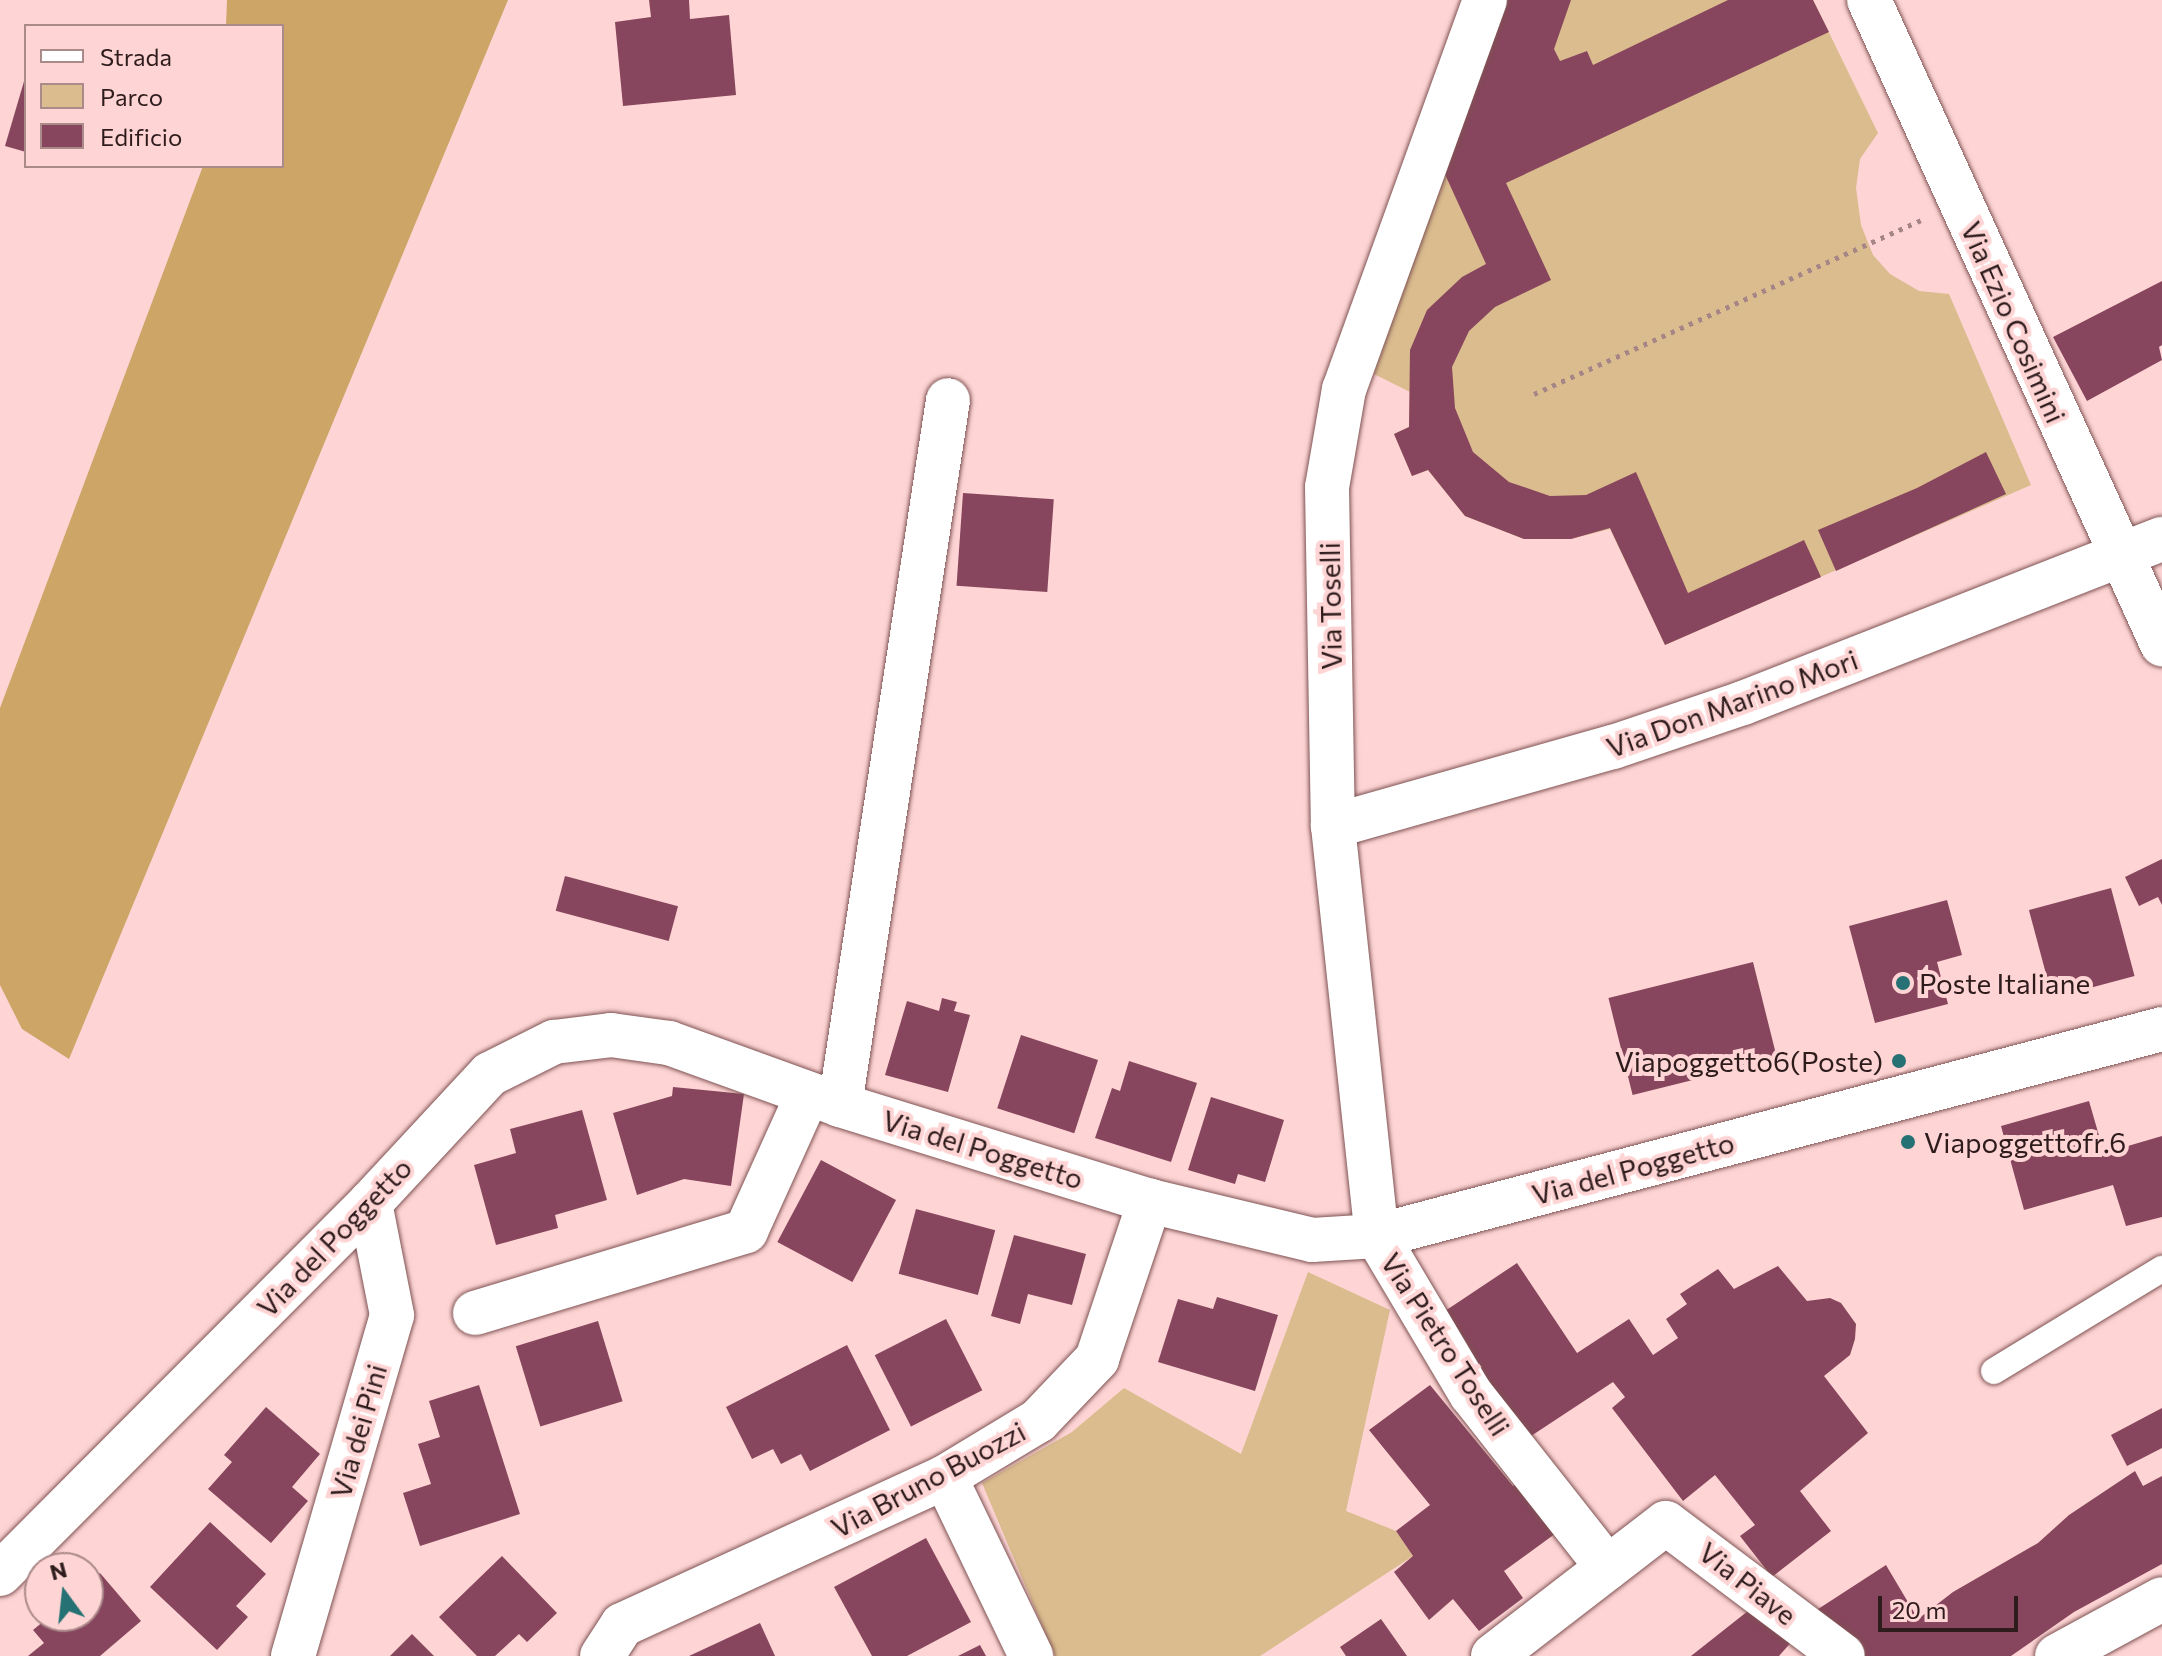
<!DOCTYPE html>
<html>
<head>
<meta charset="utf-8">
<style>
	body { margin:0 }
	#map { position:relative; width:2162px; height:1656px; overflow:hidden; background:#fed4d4; font-family:Commissioner,sans-serif }
	div>[style] { position:absolute }
	[style*='--x'] { left:calc(var(--x)*1px); top:calc(var(--y)*1px); width:calc(var(--w)*1px); rotate:calc(var(--a)*1deg) }
	.green>* { inset:0; background:#dabc8e }
	.forest>* { inset:0; background:#cca567 }
	.building>* { inset:0; background:#87465d; transform-origin:0 0 }
	.path>* { height:5px; margin-top:-2.5px; transform-origin:0; background:repeating-linear-gradient(90deg,#a68586 0 4px,transparent 0 10px) }
	.roads { filter:drop-shadow(0 0 2px #7f5353) drop-shadow(0 0 2px #7f5353) }
	.lane>* { height:26px; margin:-13px; padding:0 13px; transform-origin:13px; border-radius:13px; background:#fff }
	.street>* { height:44px; margin:-22px; padding:0 22px; transform-origin:22px; border-radius:22px; background:#fff }
	.secondary>* { height:44px; margin:-22px; padding:0 22px; transform-origin:22px; border-radius:22px; background:#fff }
	.dots>* { width:22px; height:22px; translate:-50% -50%; box-sizing:border-box; border:4px solid #fed4d4; border-radius:50% }
	span { translate:-50% -50%; white-space:nowrap; text-align:center; line-height:1.15; -webkit-text-stroke:8px #fed4d4; paint-order:stroke }
	.street-label { font-size:28px; color:#2e1b1c }
	.poi-label { font-size:28px; color:#2e1b1c }
	.left { translate:0 -50%; text-align:left }
	.right { translate:-100% -50%; text-align:right }
	.legend { position:absolute; left:24px; top:24px; width:260px; height:144px; box-sizing:border-box; background:#fed4d4; border:2px solid #ab8a8a; margin:0; padding:10px 14px; list-style:none; font-size:24px; color:#2e1b1c }
	.legend li { display:flex; align-items:center; gap:16px; height:40px }
	.legend b { width:40px; border:2px solid #ab8a8a }
	.north { position:absolute; left:24px; top:1552px; width:80px; height:80px; box-sizing:border-box; background:#fed4d4; border:2px solid #ab8a8a; border-radius:50%; rotate:345deg; font-size:22px; font-weight:700; line-height:32px; text-align:center; color:#2e1b1c }
	.north::after { content:''; display:block; margin:auto; width:28px; height:36px; background:#267173; clip-path:polygon(50% 0,100% 100%,50% 72%,0 100%) }
	.scale { position:absolute; left:1878px; top:1596px; width:140px; height:36px; box-sizing:border-box; border:4px solid #2e1b1c; border-top:0; padding-left:10px; font-size:24px; line-height:28px; white-space:nowrap; color:#2e1b1c; -webkit-text-stroke:6px #fed4d4; paint-order:stroke }
</style>
</head>
<body>
<div id="map">
	<div class="green">
		<i style="clip-path:polygon(1502px 0,1813px 0,1878px 133px,1860px 159px,1856px 188px,1861px 225px,1873px 255px,1890px 274px,1919px 291px,1949px 294px,2031px 485px,1665px 645px,1610px 529px,1571px 539px,1524px 539px,1465px 516px,1428px 470px,1412px 476px,1394px 434px,1409px 427px,1410px 392px,1374px 374px)"></i>
		<i style="clip-path:polygon(1308px 1272px,1390px 1310px,1346px 1511px,1396px 1531px,1413px 1556px,1260px 1656px,1055px 1656px,982px 1483px,1072px 1432px,1124px 1388px,1241px 1454px)"></i>
	</div>
	<div class="forest">
		<i style="clip-path:polygon(227px 0,508px 0,69px 1059px,22px 1029px,0 985px,0 708px,203px 166px,282px 166px,282px 26px,226px 26px)"></i>
	</div>
	<div class="building">
		<i style="clip-path:polygon(649px 0,689px 0,690px 19px,729px 15px,736px 95px,623px 106px,615px 22px,651px 17px)"></i>
		<i style="clip-path:polygon(1502px 0,1571px 0,1554px 49px,1560px 61px,1587px 51px,1593px 65px,1728px 0,1813px 0,1829px 32px,1506px 183px,1551px 280px,1495px 307px,1469px 331px,1452px 367px,1455px 408px,1473px 452px,1509px 482px,1550px 496px,1586px 495px,1636px 472px,1688px 593px,1804px 540px,1821px 577px,1665px 645px,1610px 528px,1571px 539px,1524px 539px,1465px 516px,1428px 470px,1412px 476px,1394px 434px,1409px 427px,1410px 350px,1427px 310px,1462px 277px,1486px 264px,1443px 170px)"></i>
		<i style="clip-path:polygon(25px 78px,26px 78px,26px 152px,5px 146px)"></i>
		<i style="clip-path:polygon(2162px 281px,2162px 345px,2159px 347px,2162px 360px,2087px 401px,2053px 337px)"></i>
		<i style="clip-path:polygon(1986px 452px,2006px 494px,1836px 571px,1818px 530px,1917px 488px)"></i>
		<i style="left:963px;top:493px;width:91px;height:93px;rotate:4deg"></i>
		<i style="clip-path:polygon(2162px 859px,2162px 905px,2158px 897px,2139px 906px,2125px 877px)"></i>
		<i style="left:565px;top:876px;width:117px;height:36px;rotate:15deg"></i>
		<i style="left:2111px;top:888px;width:91px;height:85px;rotate:75deg"></i>
		<i style="clip-path:polygon(1947px 900px,1962px 955px,1937px 962px,1948px 1004px,1875px 1023px,1849px 926px)"></i>
		<i style="left:1753px;top:962px;width:100px;height:149px;rotate:76deg"></i>
		<i style="clip-path:polygon(942px 998px,957px 1002px,954px 1011px,970px 1015px,948px 1092px,885px 1075px,907px 1001px,939px 1011px)"></i>
		<i style="left:1021px;top:1035px;width:81px;height:77px;rotate:18deg"></i>
		<i style="clip-path:polygon(1129px 1061px,1197px 1083px,1171px 1162px,1095px 1138px,1112px 1088px,1120px 1091px)"></i>
		<i style="clip-path:polygon(673px 1087px,744px 1094px,731px 1186px,684px 1179px,637px 1195px,613px 1113px,672px 1096px)"></i>
		<i style="clip-path:polygon(1211px 1097px,1284px 1120px,1265px 1182px,1238px 1174px,1235px 1184px,1188px 1170px)"></i>
		<i style="clip-path:polygon(2089px 1101px,2104px 1153px,2162px 1136px,2162px 1217px,2126px 1226px,2113px 1185px,2024px 1210px,2001px 1126px)"></i>
		<i style="clip-path:polygon(582px 1110px,607px 1200px,555px 1215px,558px 1228px,496px 1245px,474px 1165px,516px 1153px,510px 1129px)"></i>
		<i style="left:821px;top:1160px;width:85px;height:93px;rotate:28deg"></i>
		<i style="left:916px;top:1209px;width:82px;height:67px;rotate:15deg"></i>
		<i style="clip-path:polygon(1014px 1235px,1086px 1254px,1072px 1305px,1028px 1294px,1020px 1324px,991px 1316px)"></i>
		<i style="clip-path:polygon(1517px 1263px,1577px 1353px,1629px 1319px,1653px 1355px,1678px 1338px,1666px 1319px,1687px 1304px,1680px 1294px,1718px 1269px,1734px 1289px,1778px 1266px,1807px 1301px,1830px 1298px,1841px 1303px,1856px 1324px,1855px 1339px,1850px 1355px,1824px 1376px,1868px 1433px,1800px 1491px,1831px 1531px,1772px 1577px,1740px 1536px,1755px 1525px,1715px 1475px,1683px 1501px,1612px 1408px,1625px 1397px,1613px 1382px,1528px 1438px,1442px 1313px)"></i>
		<i style="clip-path:polygon(1217px 1297px,1278px 1315px,1255px 1391px,1158px 1362px,1178px 1299px,1213px 1309px)"></i>
		<i style="left:946px;top:1319px;width:80px;height:80px;rotate:63deg"></i>
		<i style="left:598px;top:1321px;width:84px;height:86px;rotate:73deg"></i>
		<i style="clip-path:polygon(847px 1345px,890px 1430px,810px 1471px,801px 1454px,781px 1464px,773px 1449px,752px 1459px,726px 1407px)"></i>
		<i style="clip-path:polygon(479px 1385px,520px 1514px,420px 1546px,403px 1493px,431px 1484px,418px 1444px,440px 1437px,429px 1401px)"></i>
		<i style="clip-path:polygon(1430px 1385px,1513px 1486px,1526px 1477px,1563px 1528px,1504px 1571px,1523px 1598px,1479px 1631px,1453px 1599px,1429px 1620px,1394px 1572px,1413px 1556px,1396px 1531px,1430px 1505px,1369px 1430px)"></i>
		<i style="clip-path:polygon(266px 1407px,320px 1454px,292px 1487px,308px 1501px,271px 1543px,208px 1489px,232px 1462px,224px 1455px)"></i>
		<i style="clip-path:polygon(2162px 1408px,2162px 1448px,2127px 1466px,2111px 1435px)"></i>
		<i style="clip-path:polygon(2135px 1471px,2143px 1486px,2162px 1476px,2162px 1564px,2074px 1612px,2011px 1656px,1861px 1656px,1812px 1613px,1886px 1565px,1918px 1619px,1953px 1592px,2038px 1543px,2069px 1515px)"></i>
		<i style="clip-path:polygon(210px 1522px,266px 1574px,236px 1606px,248px 1617px,217px 1650px,150px 1587px)"></i>
		<i style="clip-path:polygon(926px 1538px,971px 1622px,907px 1656px,872px 1656px,834px 1587px)"></i>
		<i style="clip-path:polygon(502px 1556px,557px 1613px,527px 1642px,519px 1634px,495px 1656px,477px 1656px,439px 1617px)"></i>
		<i style="clip-path:polygon(100px 1573px,141px 1621px,100px 1656px,28px 1656px,44px 1643px,33px 1630px,50px 1616px,88px 1616px,88px 1583px)"></i>
		<i style="clip-path:polygon(1753px 1607px,1794px 1639px,1779px 1656px,1691px 1656px)"></i>
		<i style="clip-path:polygon(1381px 1619px,1407px 1656px,1346px 1656px,1340px 1647px)"></i>
		<i style="clip-path:polygon(760px 1623px,775px 1656px,689px 1656px)"></i>
		<i style="clip-path:polygon(412px 1634px,434px 1656px,390px 1656px)"></i>
		<i style="clip-path:polygon(980px 1645px,986px 1656px,958px 1656px)"></i>
	</div>
	<div class="path">
		<i style="--x:1534;--y:394;--w:424;--a:-24.2"></i>
	</div>
	<div class="roads">
		<div class="lane">
			<i style="--x:1994;--y:1371;--w:197;--a:-31.3"></i>
		</div>
		<div class="street">
			<i style="--x:1485;--y:0;--w:414;--a:109.9"></i>
			<i style="--x:1344;--y:389;--w:99;--a:99.8"></i>
			<i style="--x:1327;--y:487;--w:339;--a:89"></i>
			<i style="--x:1333;--y:826;--w:412;--a:83.9"></i>
			<i style="--x:1377;--y:1236;--w:184;--a:59.3"></i>
			<i style="--x:1471;--y:1394;--w:221;--a:51.8"></i>
			<i style="--x:1869;--y:0;--w:708;--a:65.54"></i>
			<i style="--x:1333;--y:826;--w:291;--a:-15.8"></i>
			<i style="--x:1613;--y:747;--w:137;--a:-18.7"></i>
			<i style="--x:1743;--y:703;--w:450;--a:-21.4"></i>
			<i style="--x:840;--y:1105;--w:713;--a:-81.29"></i>
			<i style="--x:475;--y:1313;--w:283;--a:-16.8"></i>
			<i style="--x:746;--y:1231;--w:150;--a:-65.7"></i>
			<i style="--x:945;--y:1477;--w:199;--a:64.3"></i>
			<i style="--x:0;--y:1574;--w:524;--a:-45.08"></i>
			<i style="--x:370;--y:1203;--w:176;--a:-47.1"></i>
			<i style="--x:490;--y:1074;--w:72;--a:-26.6"></i>
			<i style="--x:554;--y:1042;--w:57;--a:-7"></i>
			<i style="--x:611;--y:1035;--w:59;--a:7.9"></i>
			<i style="--x:669;--y:1043;--w:182;--a:19.9"></i>
			<i style="--x:840;--y:1105;--w:325;--a:17.2"></i>
			<i style="--x:1150;--y:1201;--w:167;--a:13.5"></i>
			<i style="--x:1312;--y:1240;--w:65;--a:-3.5"></i>
			<i style="--x:1377;--y:1236;--w:812;--a:-14.77"></i>
			<i style="--x:293;--y:1656;--w:355;--a:-73.8"></i>
			<i style="--x:392;--y:1315;--w:114;--a:-101.1"></i>
			<i style="--x:602;--y:1656;--w:37;--a:-57"></i>
			<i style="--x:622;--y:1625;--w:355;--a:-24.6"></i>
			<i style="--x:945;--y:1477;--w:109;--a:-31.1"></i>
			<i style="--x:1038;--y:1421;--w:86;--a:-46.4"></i>
			<i style="--x:1097;--y:1359;--w:167;--a:-71.5"></i>
			<i style="--x:1493;--y:1656;--w:218;--a:-37.6"></i>
			<i style="--x:1666;--y:1523;--w:221;--a:36.9"></i>
		</div>
		<div class="secondary">
			<i style="--x:2057;--y:1656;--w:119;--a:-28.5"></i>
		</div>
	</div>
	<div class="dots">
		<i style="left:1903px;top:983px;background:#267173"></i>
		<i style="left:1899px;top:1061px;background:#267173"></i>
		<i style="left:1908px;top:1142px;background:#267173"></i>
	</div>
	<div class="street-label">
		<span style="left:2014px;top:322px;rotate:66deg">Via Ezio Cosimini</span>
		<span style="left:1330px;top:606px;rotate:-91deg">Via Toselli</span>
		<span style="left:1732px;top:703px;rotate:-20deg">Via Don Marino Mori</span>
		<span style="left:983px;top:1149px;rotate:17deg">Via del Poggetto</span>
		<span style="left:1633px;top:1168px;rotate:-15deg">Via del Poggetto</span>
		<span style="left:334px;top:1237px;rotate:-46deg">Via del Poggetto</span>
		<span style="left:1446px;top:1344px;rotate:57deg">Via Pietro Toselli</span>
		<span style="left:358px;top:1431px;rotate:-74deg">Via dei Pini</span>
		<span style="left:928px;top:1479px;rotate:-28deg">Via Bruno Buozzi</span>
		<span style="left:1748px;top:1583px;rotate:38deg">Via Piave</span>
	</div>
	<div class="poi-label">
		<span class="left" style="left:1919px;top:983px">Poste Italiane</span>
		<span class="right" style="left:1883px;top:1061px">Viapoggetto6(Poste)</span>
		<span class="left" style="left:1924px;top:1142px">Viapoggettofr.6</span>
	</div>
	<ul class="legend">
	<li><b style="height:10px;background:#fff"></b>Strada</li>
	<li><b style="height:22px;background:#dabc8e"></b>Parco</li>
	<li><b style="height:22px;background:#87465d"></b>Edificio</li>
	</ul>
	<div class="north">N</div>
	<div class="scale">20 m</div>
</div>
</body>
</html>
